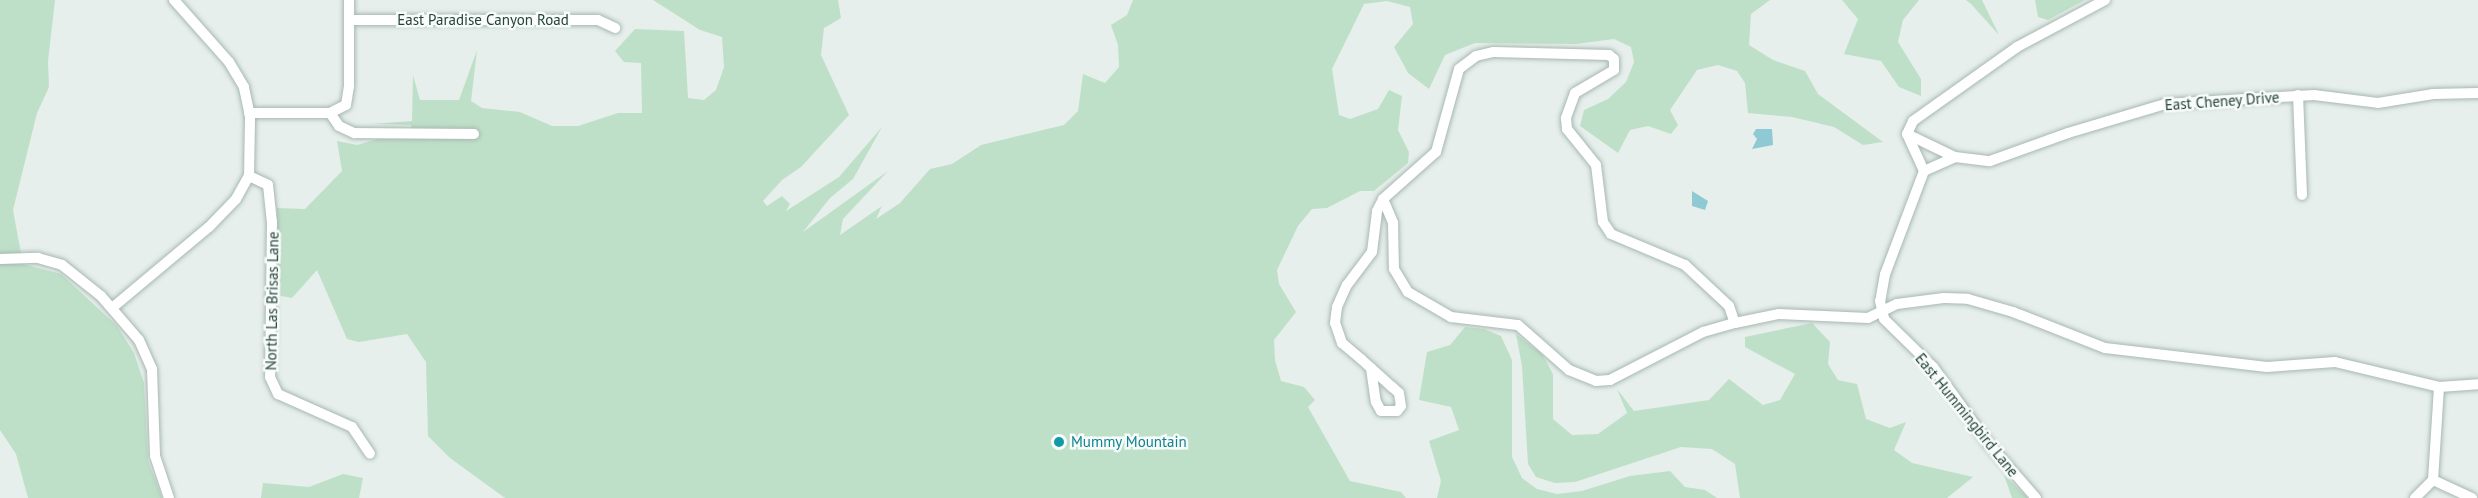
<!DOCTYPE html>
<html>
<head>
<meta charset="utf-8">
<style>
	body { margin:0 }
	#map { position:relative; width:2478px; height:498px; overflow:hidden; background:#e6efeb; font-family:"PT Sans",sans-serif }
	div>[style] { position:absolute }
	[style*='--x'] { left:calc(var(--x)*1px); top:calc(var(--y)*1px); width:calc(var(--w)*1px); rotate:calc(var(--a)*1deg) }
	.green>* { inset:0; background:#bfe0c8 }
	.water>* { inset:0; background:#8ec9d4 }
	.roads { filter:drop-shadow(0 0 2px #a8b8b2) drop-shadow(0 0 2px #a8b8b2) }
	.minor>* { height:10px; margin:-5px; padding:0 5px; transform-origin:5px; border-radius:5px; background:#fff }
	.dots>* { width:16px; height:16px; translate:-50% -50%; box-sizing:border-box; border:3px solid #f7fbf9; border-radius:50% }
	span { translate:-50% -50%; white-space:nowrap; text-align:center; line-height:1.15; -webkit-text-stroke:5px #f7fbf9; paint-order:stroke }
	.street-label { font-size:15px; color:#24423a }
	.culture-label { font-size:15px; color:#0d838f }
	.left { translate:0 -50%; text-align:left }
</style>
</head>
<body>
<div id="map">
	<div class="green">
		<i style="clip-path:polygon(0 0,55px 0,48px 61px,49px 87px,37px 113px,13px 210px,23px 264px,61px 274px,117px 326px,134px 353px,144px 383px,148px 461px,162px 498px,28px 498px,16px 454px,0 430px)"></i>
		<i style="clip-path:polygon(653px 0,838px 0,841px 18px,824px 28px,821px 55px,849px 115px,801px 167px,782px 180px,763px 201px,767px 206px,782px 196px,790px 204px,786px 211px,839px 177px,882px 127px,853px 179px,830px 198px,803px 232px,888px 171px,843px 219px,840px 235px,882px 206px,876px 219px,900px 203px,930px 169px,952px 164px,981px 145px,1064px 125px,1078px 111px,1083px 74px,1105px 83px,1119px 67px,1118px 45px,1111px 25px,1127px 15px,1133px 0,1770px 0,1751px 14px,1749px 45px,1773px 60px,1805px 71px,1818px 94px,1883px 142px,1863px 145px,1834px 127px,1792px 117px,1748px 113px,1745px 83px,1737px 71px,1718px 65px,1697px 70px,1670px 110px,1678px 125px,1671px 134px,1648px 126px,1630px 130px,1618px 153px,1580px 126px,1584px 110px,1608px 99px,1626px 82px,1634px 62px,1631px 47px,1614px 39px,1576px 44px,1475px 43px,1445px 55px,1429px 89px,1408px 73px,1394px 47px,1413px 24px,1410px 7px,1387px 1px,1364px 4px,1332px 69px,1339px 115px,1350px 119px,1378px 109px,1389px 90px,1402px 96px,1398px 130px,1409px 152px,1408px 163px,1374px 191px,1360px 191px,1327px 208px,1312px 209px,1298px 226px,1277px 270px,1279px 284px,1296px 312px,1274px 340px,1275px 360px,1281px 381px,1304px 387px,1315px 400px,1308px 407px,1350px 481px,1401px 492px,1406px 498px,505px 498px,450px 458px,428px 436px,426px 362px,407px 334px,359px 342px,347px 339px,317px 270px,292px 298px,276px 295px,277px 208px,305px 209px,342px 171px,337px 141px,357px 145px,378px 139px,474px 138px,411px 129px,411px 125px,372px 124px,412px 121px,413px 75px,420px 100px,459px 100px,477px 50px,471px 101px,482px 108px,520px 112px,552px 126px,578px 126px,618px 113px,642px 113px,641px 63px,624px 62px,615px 51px,635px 29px,684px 31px,688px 98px,704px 100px,716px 90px,724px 67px,722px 37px,700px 30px)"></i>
		<i style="clip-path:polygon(1842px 0,1919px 0,1903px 20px,1898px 42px,1921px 79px,1921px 96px,1899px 87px,1881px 61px,1844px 54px,1858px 19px)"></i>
		<i style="clip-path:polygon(1966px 0,1982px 0,1999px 35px,1971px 4px)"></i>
		<i style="clip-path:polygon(2035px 0,2085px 0,2048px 20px,2038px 17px)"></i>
		<i style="clip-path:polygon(1812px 323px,1830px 342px,1828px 364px,1838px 380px,1857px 384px,1866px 419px,1890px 428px,1906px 422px,1894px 450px,1912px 463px,1973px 477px,1947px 498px,1740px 498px,1735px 464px,1712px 449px,1681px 447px,1575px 482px,1555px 483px,1536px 477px,1528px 464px,1522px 366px,1516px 334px,1542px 354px,1553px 374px,1553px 419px,1572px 435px,1598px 434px,1627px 413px,1617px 389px,1634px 411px,1709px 400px,1729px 379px,1763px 405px,1780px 400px,1795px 374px,1745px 347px,1745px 337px)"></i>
		<i style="clip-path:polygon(1465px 327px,1484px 329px,1501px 336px,1512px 360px,1512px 457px,1522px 478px,1537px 489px,1557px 494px,1582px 491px,1630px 476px,1670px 471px,1685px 487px,1705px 490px,1717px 498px,1437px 498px,1441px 481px,1429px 441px,1459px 430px,1451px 407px,1419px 400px,1427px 352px,1450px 345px)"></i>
		<i style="clip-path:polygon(343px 474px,363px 478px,359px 498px,261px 498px,263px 483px,309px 487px)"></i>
		<i style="clip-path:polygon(2004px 475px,2028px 498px,2012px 498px)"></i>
	</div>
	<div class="water">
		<i style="clip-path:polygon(1756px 129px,1772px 129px,1773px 145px,1752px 149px,1757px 139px,1753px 134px)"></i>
		<i style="clip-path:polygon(1692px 191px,1708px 201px,1705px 210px,1692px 206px)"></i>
	</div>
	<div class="roads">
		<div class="minor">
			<i style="--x:349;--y:20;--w:249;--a:0"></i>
			<i style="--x:598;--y:20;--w:19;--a:25"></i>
			<i style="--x:2298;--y:95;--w:100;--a:87.7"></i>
			<i style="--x:249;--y:113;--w:81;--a:0"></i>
			<i style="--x:330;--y:113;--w:18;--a:-27"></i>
			<i style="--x:346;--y:105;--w:19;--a:-81"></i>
			<i style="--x:349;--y:86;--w:86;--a:-90"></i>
			<i style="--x:330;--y:113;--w:16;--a:55"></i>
			<i style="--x:339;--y:126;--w:17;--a:25"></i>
			<i style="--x:354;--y:133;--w:120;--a:0.5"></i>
			<i style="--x:1907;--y:134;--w:53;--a:25.6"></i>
			<i style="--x:1955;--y:157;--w:35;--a:7"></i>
			<i style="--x:1990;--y:161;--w:83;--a:-19.7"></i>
			<i style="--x:2068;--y:133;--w:101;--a:-16.6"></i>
			<i style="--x:2165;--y:104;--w:149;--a:-3.5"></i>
			<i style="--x:2314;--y:95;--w:64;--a:7.1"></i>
			<i style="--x:2378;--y:103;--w:56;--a:-9.3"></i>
			<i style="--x:2433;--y:94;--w:45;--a:-1.3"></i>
			<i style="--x:1907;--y:134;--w:41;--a:65.3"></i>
			<i style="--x:1924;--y:171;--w:110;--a:110.7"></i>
			<i style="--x:1885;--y:274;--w:27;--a:100"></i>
			<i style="--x:1880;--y:301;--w:18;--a:77"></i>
			<i style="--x:1884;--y:319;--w:69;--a:44.4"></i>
			<i style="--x:1933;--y:367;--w:94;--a:54.1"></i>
			<i style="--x:1988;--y:443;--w:73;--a:48.9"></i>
			<i style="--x:1907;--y:134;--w:14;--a:-65"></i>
			<i style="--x:1913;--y:121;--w:128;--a:-35.4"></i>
			<i style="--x:2017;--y:47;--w:100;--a:-28.1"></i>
			<i style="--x:1924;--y:171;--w:34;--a:-24"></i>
			<i style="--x:249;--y:176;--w:21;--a:25"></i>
			<i style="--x:268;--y:185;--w:36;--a:84"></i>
			<i style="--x:272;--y:221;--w:156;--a:90.7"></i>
			<i style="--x:270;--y:377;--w:19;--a:65"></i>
			<i style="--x:278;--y:394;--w:81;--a:24"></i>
			<i style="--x:352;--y:427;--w:32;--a:56"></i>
			<i style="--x:1383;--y:199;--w:26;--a:67"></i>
			<i style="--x:1393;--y:223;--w:46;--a:88.8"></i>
			<i style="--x:1394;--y:269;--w:27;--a:59"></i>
			<i style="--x:1408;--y:292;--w:50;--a:30.2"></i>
			<i style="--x:1451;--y:317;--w:67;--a:6.8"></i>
			<i style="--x:1518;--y:325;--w:68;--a:41.4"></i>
			<i style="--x:1569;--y:370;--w:29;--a:22"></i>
			<i style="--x:1596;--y:381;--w:14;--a:-4"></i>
			<i style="--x:1610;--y:380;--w:105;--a:-27.3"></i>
			<i style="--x:1703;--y:332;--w:33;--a:-16"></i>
			<i style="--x:1735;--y:323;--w:45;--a:-11.6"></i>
			<i style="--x:1779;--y:314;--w:89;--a:2.6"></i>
			<i style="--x:1868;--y:318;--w:32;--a:-26"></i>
			<i style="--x:1897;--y:304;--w:47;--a:-7.3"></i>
			<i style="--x:1944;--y:298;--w:24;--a:2"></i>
			<i style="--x:1968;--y:299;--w:47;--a:16.1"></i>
			<i style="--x:2013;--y:312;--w:99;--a:21.4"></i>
			<i style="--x:2105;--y:348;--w:163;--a:6.7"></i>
			<i style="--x:2267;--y:367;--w:68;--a:-4.2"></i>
			<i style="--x:2335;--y:362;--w:107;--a:13.5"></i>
			<i style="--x:2439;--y:387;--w:39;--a:-4"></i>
			<i style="--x:0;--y:259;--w:38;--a:-2"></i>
			<i style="--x:38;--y:258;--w:25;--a:16"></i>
			<i style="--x:62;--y:265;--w:50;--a:38.5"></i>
			<i style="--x:101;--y:296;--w:58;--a:49.2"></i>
			<i style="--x:139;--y:340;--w:32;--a:66"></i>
			<i style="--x:152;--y:369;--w:87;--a:88"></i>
			<i style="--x:155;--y:456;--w:44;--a:71.6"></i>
			<i style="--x:112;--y:308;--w:126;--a:-39.9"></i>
			<i style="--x:209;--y:227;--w:39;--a:-46"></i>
			<i style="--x:236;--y:199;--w:26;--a:-61"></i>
			<i style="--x:249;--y:176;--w:60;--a:-89"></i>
			<i style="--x:250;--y:116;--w:30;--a:-102"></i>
			<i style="--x:244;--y:87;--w:29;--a:-121"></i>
			<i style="--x:229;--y:62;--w:83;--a:-131.6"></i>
			<i style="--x:1371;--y:368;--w:34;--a:82"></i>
			<i style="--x:1376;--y:402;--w:10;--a:61"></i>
			<i style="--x:1381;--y:411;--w:16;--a:0"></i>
			<i style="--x:1397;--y:411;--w:6;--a:-51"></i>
			<i style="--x:1401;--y:406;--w:13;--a:-99"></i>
			<i style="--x:1399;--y:393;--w:9;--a:-139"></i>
			<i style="--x:1392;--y:387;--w:42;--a:-137.9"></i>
			<i style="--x:1361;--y:359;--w:25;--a:-140"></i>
			<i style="--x:1342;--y:343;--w:21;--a:-109"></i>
			<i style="--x:1335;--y:323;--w:16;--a:-83"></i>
			<i style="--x:1337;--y:307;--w:24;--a:-66"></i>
			<i style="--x:1347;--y:285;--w:41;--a:-52.9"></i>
			<i style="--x:1372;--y:252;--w:41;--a:-83"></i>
			<i style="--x:1377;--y:211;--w:13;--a:-63"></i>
			<i style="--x:1383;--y:199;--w:71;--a:-41.6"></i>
			<i style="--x:1436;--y:152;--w:86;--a:-74.5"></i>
			<i style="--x:1459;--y:69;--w:21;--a:-37"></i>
			<i style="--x:1476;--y:56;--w:18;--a:-13"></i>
			<i style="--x:1494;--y:52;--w:115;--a:1.5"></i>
			<i style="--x:1609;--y:55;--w:6;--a:39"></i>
			<i style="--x:1614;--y:59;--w:11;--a:90"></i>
			<i style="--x:1614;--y:70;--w:45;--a:149.5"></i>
			<i style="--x:1575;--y:93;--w:27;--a:110"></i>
			<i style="--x:1566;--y:118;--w:11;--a:85"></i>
			<i style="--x:1567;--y:129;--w:46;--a:51.1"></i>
			<i style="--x:1596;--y:165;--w:57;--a:83"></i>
			<i style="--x:1603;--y:222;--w:14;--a:56"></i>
			<i style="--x:1611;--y:234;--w:80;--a:22.7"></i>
			<i style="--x:1685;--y:265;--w:60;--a:43"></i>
			<i style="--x:1729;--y:306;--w:18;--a:71"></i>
			<i style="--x:2433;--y:480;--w:93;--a:-86.3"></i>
			<i style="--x:2433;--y:480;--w:43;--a:24.8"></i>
			<i style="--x:2415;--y:498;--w:25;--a:-45"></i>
		</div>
	</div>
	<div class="dots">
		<i style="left:1059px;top:442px;background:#0f9aa8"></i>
	</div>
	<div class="street-label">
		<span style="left:483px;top:20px">East Paradise Canyon Road</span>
		<span style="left:2222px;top:101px;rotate:-4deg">East Cheney Drive</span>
		<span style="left:272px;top:301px;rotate:-89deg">North Las Brisas Lane</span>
		<span style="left:1967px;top:415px;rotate:51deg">East Hummingbird Lane</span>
	</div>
	<div class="culture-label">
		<span class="left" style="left:1071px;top:442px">Mummy Mountain</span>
	</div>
</div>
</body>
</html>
